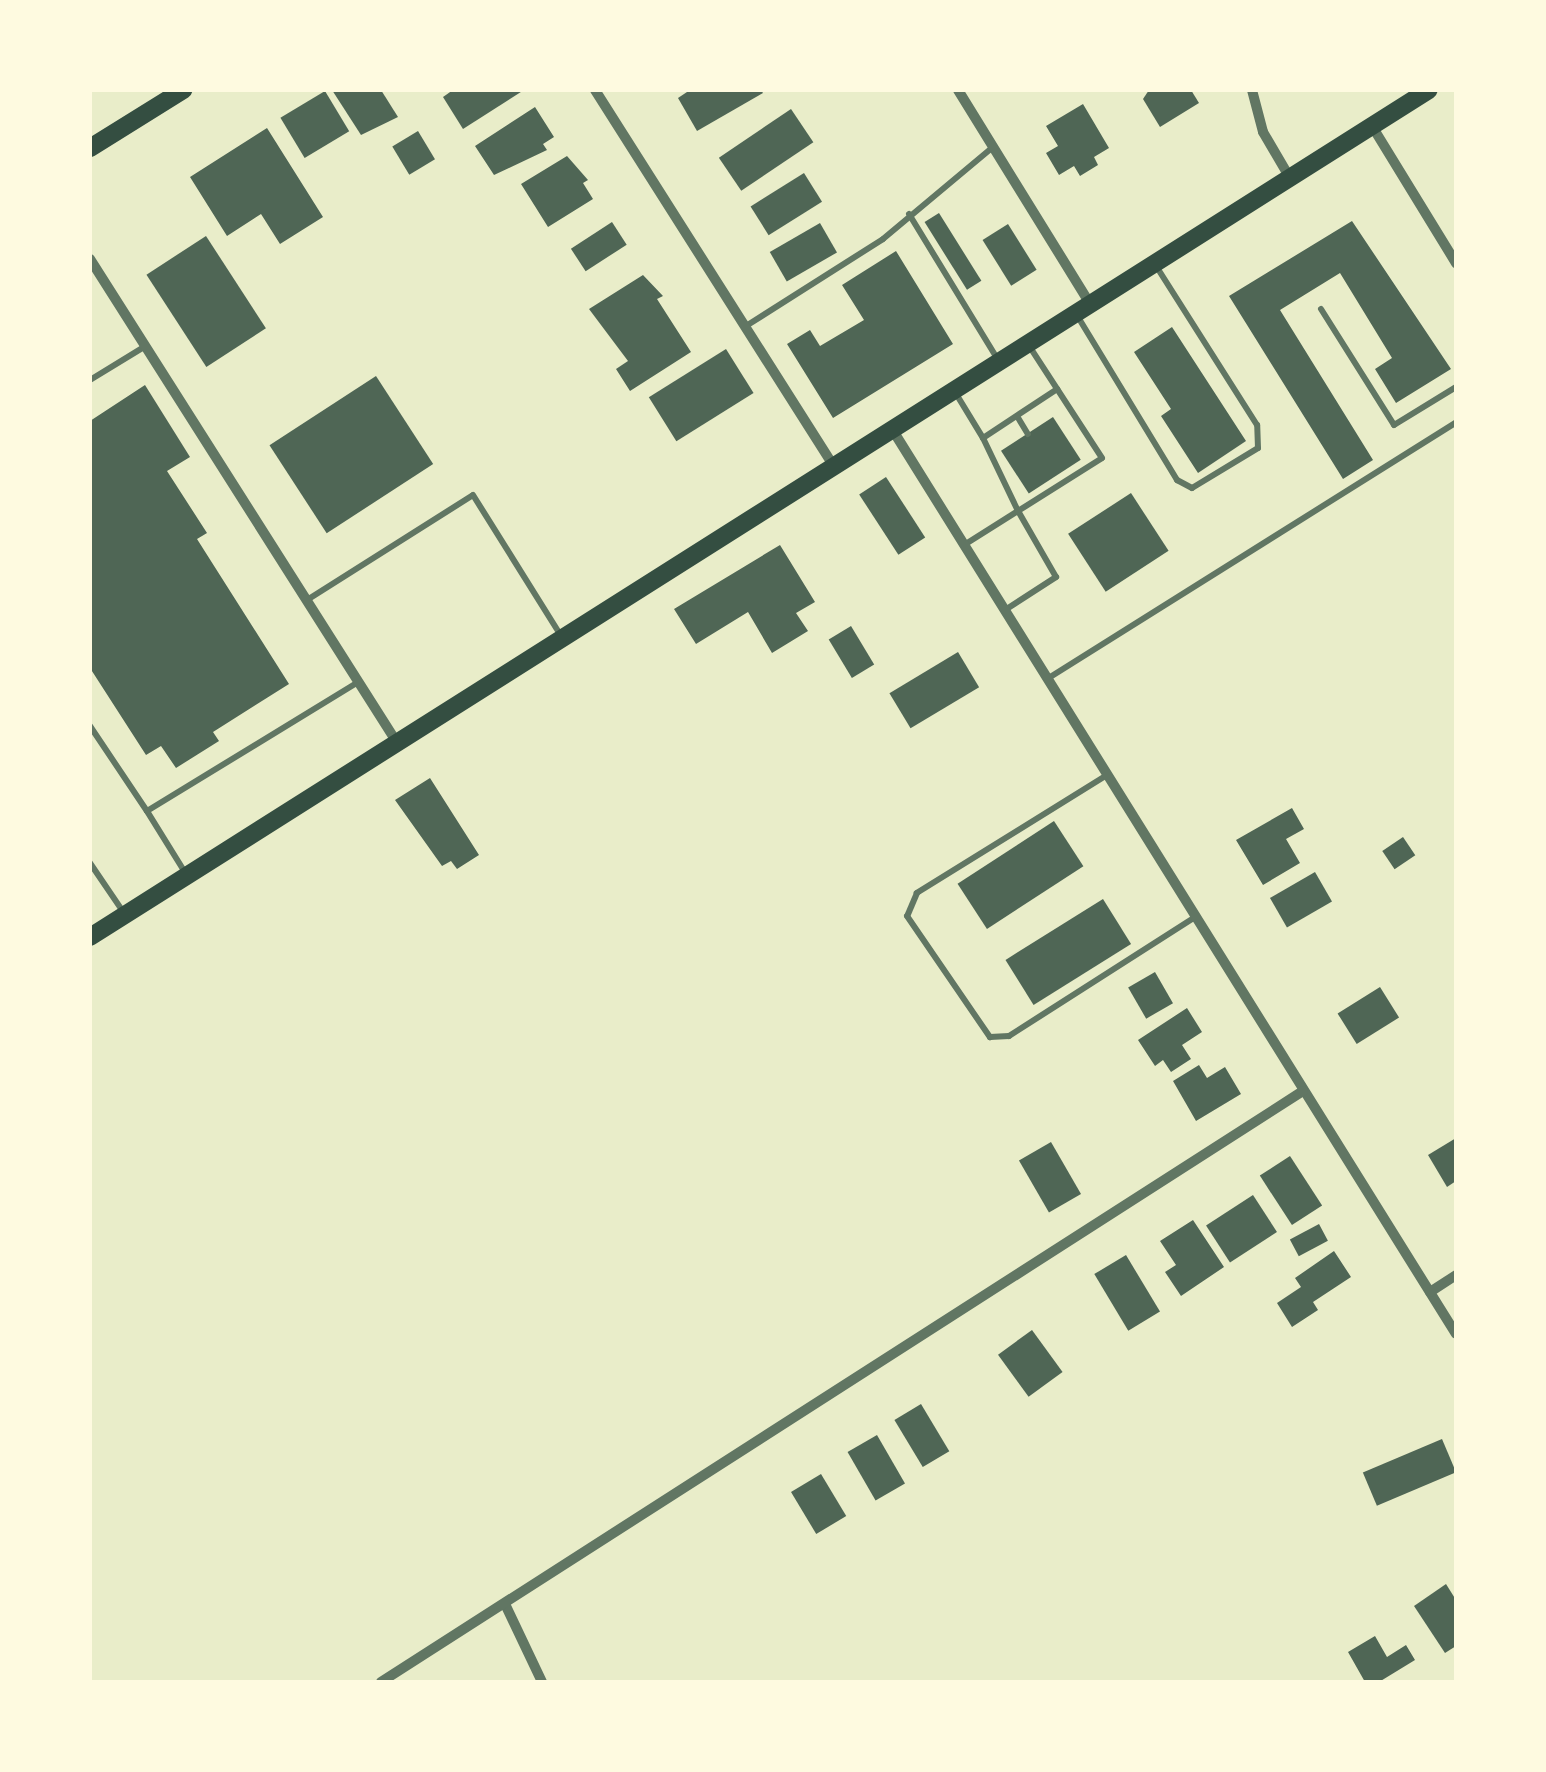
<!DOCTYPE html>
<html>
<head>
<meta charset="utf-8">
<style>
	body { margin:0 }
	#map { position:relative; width:1546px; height:1772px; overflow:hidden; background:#e9edc9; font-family:Barlow,sans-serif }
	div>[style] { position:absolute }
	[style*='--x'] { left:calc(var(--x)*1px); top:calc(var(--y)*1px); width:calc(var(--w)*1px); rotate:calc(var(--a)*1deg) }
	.building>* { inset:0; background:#4f6655; transform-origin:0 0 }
	.service>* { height:6px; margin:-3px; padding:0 3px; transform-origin:3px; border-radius:3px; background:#617663 }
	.minor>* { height:10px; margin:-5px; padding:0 5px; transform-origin:5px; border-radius:5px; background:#617663 }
	.secondary>* { height:18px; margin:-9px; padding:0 9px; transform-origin:9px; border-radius:9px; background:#344e41 }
	.primary>* { height:18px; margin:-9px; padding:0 9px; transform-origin:9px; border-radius:9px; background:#344e41 }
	span { translate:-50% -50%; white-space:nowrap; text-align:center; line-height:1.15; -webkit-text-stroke:10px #fefae0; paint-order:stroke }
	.frame { position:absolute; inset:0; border:92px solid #fefae0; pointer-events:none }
</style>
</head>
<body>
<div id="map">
	<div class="building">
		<i style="clip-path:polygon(332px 90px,381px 90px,398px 117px,361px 135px)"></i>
		<i style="clip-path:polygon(453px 90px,524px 90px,463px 129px,443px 97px)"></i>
		<i style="clip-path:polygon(690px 90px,761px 90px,763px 93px,697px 131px,678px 98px)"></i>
		<i style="clip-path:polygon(1149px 90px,1191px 90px,1199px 103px,1160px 127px,1143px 99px)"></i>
		<i style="left:325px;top:91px;width:47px;height:52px;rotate:59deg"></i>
		<i style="clip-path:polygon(1083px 104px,1109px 148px,1094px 157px,1098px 165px,1080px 176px,1074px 166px,1059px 175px,1046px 153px,1058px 146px,1046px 126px)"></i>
		<i style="clip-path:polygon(535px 107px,554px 137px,543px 144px,547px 150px,494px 175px,475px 146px)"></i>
		<i style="left:791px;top:109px;width:40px;height:87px;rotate:56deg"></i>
		<i style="clip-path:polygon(267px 128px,323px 217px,280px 244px,261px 214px,227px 236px,190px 177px)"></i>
		<i style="left:418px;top:131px;width:33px;height:30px;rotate:59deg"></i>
		<i style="clip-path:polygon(567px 156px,588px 180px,583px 183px,593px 199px,548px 227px,521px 184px)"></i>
		<i style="left:804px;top:173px;width:34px;height:63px;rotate:58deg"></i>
		<i style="left:939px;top:213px;width:80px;height:17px;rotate:58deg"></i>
		<i style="clip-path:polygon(1352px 221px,1451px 369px,1396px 403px,1375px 369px,1392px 358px,1340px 273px,1280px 310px,1373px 460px,1343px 479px,1229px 296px)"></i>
		<i style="left:612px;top:222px;width:27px;height:49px;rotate:57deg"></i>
		<i style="left:820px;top:223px;width:34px;height:58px;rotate:60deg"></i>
		<i style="left:1008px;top:224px;width:54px;height:30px;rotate:58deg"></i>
		<i style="left:206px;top:236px;width:110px;height:71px;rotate:57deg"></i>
		<i style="clip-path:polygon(896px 251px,953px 344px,833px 418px,787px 344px,810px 330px,820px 346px,864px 320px,842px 285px)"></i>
		<i style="clip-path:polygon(643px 275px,663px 296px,657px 299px,691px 352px,630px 391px,616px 369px,628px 361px,589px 309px)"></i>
		<i style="clip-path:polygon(1172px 327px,1246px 441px,1198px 473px,1161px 416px,1171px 409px,1134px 352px)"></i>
		<i style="left:726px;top:349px;width:52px;height:91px;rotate:58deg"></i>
		<i style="left:376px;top:376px;width:105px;height:127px;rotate:57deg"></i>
		<i style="clip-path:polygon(145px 385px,190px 457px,167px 471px,207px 533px,197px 539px,289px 684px,213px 732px,219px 741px,176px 768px,161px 746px,146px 755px,90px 668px,90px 421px)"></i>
		<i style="left:1053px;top:417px;width:51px;height:62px;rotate:57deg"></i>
		<i style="left:886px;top:477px;width:72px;height:32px;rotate:57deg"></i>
		<i style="left:1131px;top:493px;width:69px;height:75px;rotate:57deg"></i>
		<i style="clip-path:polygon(780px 545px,815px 602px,796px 613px,808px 631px,772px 653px,748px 612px,696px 644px,674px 609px)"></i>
		<i style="left:851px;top:626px;width:45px;height:26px;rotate:59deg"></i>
		<i style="left:958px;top:652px;width:41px;height:80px;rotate:59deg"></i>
		<i style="clip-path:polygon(430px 778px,479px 855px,457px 869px,451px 861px,442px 866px,395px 800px)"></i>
		<i style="clip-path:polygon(1292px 808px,1304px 829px,1286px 839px,1300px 863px,1263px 885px,1236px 840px)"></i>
		<i style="left:1054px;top:821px;width:54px;height:115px;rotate:57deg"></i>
		<i style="left:1403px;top:837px;width:22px;height:25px;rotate:56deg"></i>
		<i style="left:1315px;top:872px;width:34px;height:52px;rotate:60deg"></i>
		<i style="left:1103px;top:899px;width:53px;height:115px;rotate:58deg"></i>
		<i style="left:1155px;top:972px;width:36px;height:31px;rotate:60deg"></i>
		<i style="left:1380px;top:987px;width:36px;height:50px;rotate:58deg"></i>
		<i style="clip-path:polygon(1187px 1008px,1202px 1032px,1182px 1045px,1191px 1059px,1171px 1072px,1163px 1060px,1155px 1066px,1138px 1040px)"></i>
		<i style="clip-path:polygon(1199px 1065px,1207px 1078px,1225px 1067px,1241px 1094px,1196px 1121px,1173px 1081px)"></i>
		<i style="clip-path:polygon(1456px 1138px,1456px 1181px,1447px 1187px,1428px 1155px)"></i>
		<i style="left:1051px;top:1142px;width:60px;height:37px;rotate:60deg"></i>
		<i style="left:1290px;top:1156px;width:59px;height:36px;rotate:57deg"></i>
		<i style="left:1253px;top:1195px;width:44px;height:56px;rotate:57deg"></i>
		<i style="clip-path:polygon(1193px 1220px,1224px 1267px,1181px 1296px,1165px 1272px,1176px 1265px,1160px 1241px)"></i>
		<i style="left:1319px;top:1224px;width:19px;height:33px;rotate:62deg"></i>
		<i style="clip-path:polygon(1334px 1251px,1351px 1277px,1313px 1302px,1318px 1310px,1292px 1327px,1277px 1303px,1301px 1287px,1295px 1278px)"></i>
		<i style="left:1126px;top:1255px;width:66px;height:37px;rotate:59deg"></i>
		<i style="left:1032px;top:1330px;width:52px;height:42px;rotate:54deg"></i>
		<i style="left:921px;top:1404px;width:55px;height:31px;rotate:59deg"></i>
		<i style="left:877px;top:1435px;width:56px;height:34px;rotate:60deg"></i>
		<i style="left:1442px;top:1439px;width:36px;height:86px;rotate:67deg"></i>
		<i style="left:821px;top:1474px;width:49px;height:35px;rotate:59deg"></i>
		<i style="clip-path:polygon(1446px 1584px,1456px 1600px,1456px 1646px,1445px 1653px,1414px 1606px)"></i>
		<i style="clip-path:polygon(1375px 1636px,1387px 1657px,1406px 1645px,1415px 1660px,1379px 1682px,1365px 1682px,1348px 1652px)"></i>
	</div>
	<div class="service">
		<i style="--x:909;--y:214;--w:171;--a:58.6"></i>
		<i style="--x:1321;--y:309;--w:137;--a:57.8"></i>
		<i style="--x:1394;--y:425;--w:73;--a:-31.5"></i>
		<i style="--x:1078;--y:317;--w:191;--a:58.7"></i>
		<i style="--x:1177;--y:480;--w:17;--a:28"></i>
		<i style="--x:1192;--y:488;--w:77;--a:-31.2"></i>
		<i style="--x:1258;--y:448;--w:23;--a:-92"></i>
		<i style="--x:1257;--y:425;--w:191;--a:-122.4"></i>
		<i style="--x:746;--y:326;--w:162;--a:-32.4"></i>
		<i style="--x:883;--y:239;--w:143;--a:-39.9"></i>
		<i style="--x:90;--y:380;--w:63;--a:-31.4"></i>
		<i style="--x:955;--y:392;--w:54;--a:58.7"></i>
		<i style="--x:1017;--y:416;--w:21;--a:59"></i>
		<i style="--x:964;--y:545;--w:64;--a:-32.2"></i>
		<i style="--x:1018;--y:511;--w:81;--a:-115.6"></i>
		<i style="--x:983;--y:438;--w:89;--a:-33.5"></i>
		<i style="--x:307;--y:600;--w:196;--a:-32.3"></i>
		<i style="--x:473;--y:495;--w:166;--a:58"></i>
		<i style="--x:1005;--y:610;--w:61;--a:-32.9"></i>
		<i style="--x:1056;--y:577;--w:76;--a:-119.9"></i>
		<i style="--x:1018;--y:511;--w:99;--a:-32.2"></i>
		<i style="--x:1102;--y:458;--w:132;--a:-123"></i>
		<i style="--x:1047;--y:679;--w:483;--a:-32.1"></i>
		<i style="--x:90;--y:726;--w:102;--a:56.2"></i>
		<i style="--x:1107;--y:775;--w:224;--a:148.2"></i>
		<i style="--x:917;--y:893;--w:25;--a:113"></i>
		<i style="--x:907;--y:916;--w:147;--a:55.6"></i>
		<i style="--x:990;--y:1037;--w:19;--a:-3"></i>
		<i style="--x:1009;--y:1036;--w:221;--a:-32.6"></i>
		<i style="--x:90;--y:863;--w:60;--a:55.8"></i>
		<i style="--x:186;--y:874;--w:74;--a:-121.8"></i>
		<i style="--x:147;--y:811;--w:247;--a:-31.4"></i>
	</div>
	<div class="minor">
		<i style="--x:595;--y:90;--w:444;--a:57.6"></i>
		<i style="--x:958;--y:90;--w:251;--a:58.3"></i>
		<i style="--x:1252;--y:90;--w:43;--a:75.3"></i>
		<i style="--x:1263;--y:132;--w:53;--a:59.6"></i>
		<i style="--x:1372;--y:126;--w:161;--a:58.5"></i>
		<i style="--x:90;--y:259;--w:571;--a:57.59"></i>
		<i style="--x:892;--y:429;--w:1066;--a:58.07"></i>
		<i style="--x:1430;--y:1292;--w:31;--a:-33"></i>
		<i style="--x:505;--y:1604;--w:86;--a:64.6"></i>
		<i style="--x:381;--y:1682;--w:1095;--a:-32.66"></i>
	</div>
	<div class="secondary">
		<i style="--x:90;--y:148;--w:110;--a:-31.9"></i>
	</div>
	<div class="primary">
		<i style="--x:90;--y:937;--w:1584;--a:-32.32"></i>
	</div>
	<div class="frame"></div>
</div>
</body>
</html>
